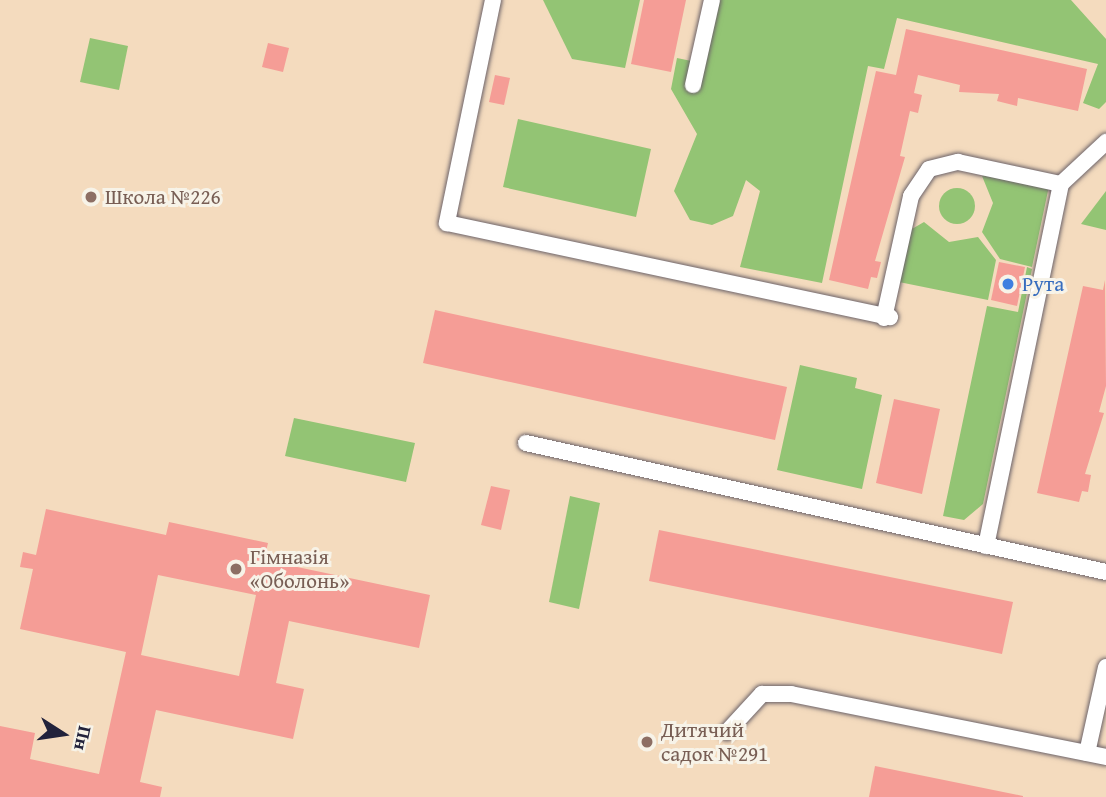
<!DOCTYPE html>
<meta charset="utf-8">
<style>
body{margin:0}
#map{position:relative;width:1106px;height:797px;overflow:hidden;background:#f4dbbe;font-family:"Gentium Book Plus",serif}
div>[style]{position:absolute}
.green>*{inset:0;background:#93c474}
.round{border-radius:50%}
.building>*{inset:0;background:#f59d96}
.roads{filter:drop-shadow(0 0 2px #6c6369) drop-shadow(0 0 2px #6c6369)}
.service>*{height:16px;margin:-8px;padding:0 8px;transform-origin:8px;border-radius:8px;background:#fff}
.dots>*{width:19px;height:19px;translate:-50% -50%;box-sizing:border-box;border:4px solid #f7f3e8;border-radius:50%}
span{translate:-50% -50%;white-space:nowrap;text-align:center;line-height:1.15;-webkit-text-stroke:6px #f7f3e8;paint-order:stroke}
.education-label{font-size:21px;color:#785e54}
.left{translate:0 -50%;text-align:left}
.shop-label{font-size:21px;color:#366cbe}
.north{position:absolute;left:28px;top:699px;width:70px;height:70px;-webkit-text-stroke:5px #f7f3e8;paint-order:stroke;rotate:102deg;font-size:19px;font-weight:700;line-height:28px;text-align:center;color:#22223b}
.north::after{content:'';display:block;margin:auto;width:24px;height:32px;background:#22223b;clip-path:polygon(50% 0,100% 100%,50% 72%,0 100%)}
</style>
<div id="map">
<div class="green">
<i style="clip-path:polygon(543px 0,640px 0,625px 68px,572px 59px)"></i>
<i style="clip-path:polygon(716px 0,1071px 0,1106px 39px,1106px 102px,1099px 109px,1083px 103px,1098px 64px,897px 18px,884px 69px,868px 66px,822px 283px,740px 267px,760px 191px,746px 180px,733px 216px,712px 225px,690px 220px,674px 191px,697px 134px,671px 89px,677px 58px,701px 63px)"></i>
<i style="clip-path:polygon(90px 38px,128px 46px,119px 90px,80px 82px)"></i>
<i style="clip-path:polygon(518px 119px,651px 149px,636px 217px,503px 187px)"></i>
<i style="clip-path:polygon(1011px 174px,1049px 186px,1032px 267px,1000px 259px,982px 232px,993px 203px,982px 176px)"></i>
<i class="round" style="left:939px;top:188px;width:36px;height:36px"></i>
<i style="clip-path:polygon(1106px 191px,1106px 230px,1081px 224px)"></i>
<i style="clip-path:polygon(924px 222px,949px 242px,978px 237px,996px 260px,988px 300px,894px 281px,905px 233px)"></i>
<i style="clip-path:polygon(1027px 267px,1032px 269px,983px 504px,964px 520px,943px 516px,987px 306px,1018px 312px)"></i>
<i style="clip-path:polygon(800px 365px,857px 378px,855px 388px,882px 395px,862px 489px,777px 470px)"></i>
<i style="clip-path:polygon(294px 418px,415px 443px,406px 482px,285px 456px)"></i>
<i style="clip-path:polygon(570px 496px,600px 503px,579px 609px,549px 602px)"></i>
</div>
<div class="building">
<i style="clip-path:polygon(644px 0,686px 0,671px 72px,631px 64px)"></i>
<i style="clip-path:polygon(906px 29px,1087px 69px,1078px 111px,1018px 98px,1017px 106px,997px 101px,999px 94px,959px 92px,960px 85px,918px 75px,914px 93px,922px 95px,918px 113px,910px 111px,900px 156px,905px 157px,875px 261px,881px 262px,877px 278px,871px 277px,868px 289px,829px 280px,876px 71px,896px 75px)"></i>
<i style="clip-path:polygon(268px 43px,289px 48px,283px 72px,262px 67px)"></i>
<i style="clip-path:polygon(495px 75px,510px 78px,504px 105px,489px 102px)"></i>
<i style="clip-path:polygon(999px 262px,1025px 267px,1017px 306px,991px 300px)"></i>
<i style="clip-path:polygon(1105px 280px,1106px 386px,1099px 412px,1104px 413px,1085px 474px,1091px 475px,1088px 492px,1082px 491px,1079px 502px,1037px 493px,1083px 286px,1103px 290px)"></i>
<i style="clip-path:polygon(435px 310px,787px 387px,775px 440px,423px 363px)"></i>
<i style="clip-path:polygon(894px 399px,940px 409px,922px 494px,876px 483px)"></i>
<i style="clip-path:polygon(491px 486px,510px 490px,501px 530px,481px 525px)"></i>
<i style="clip-path:polygon(evenodd,46px 509px,166px 535px,169px 522px,268px 543px,264px 560px,430px 595px,419px 648px,289px 621px,276px 683px,304px 689px,293px 739px,156px 710px,140px 782px,162px 787px,160px 797px,0 797px,0 726px,35px 733px,30px 759px,99px 774px,126px 652px,20px 629px,33px 569px,20px 567px,23px 552px,36px 555px,46px 509px,158px 575px,256px 595px,239px 676px,141px 655px,158px 575px)"></i>
<i style="clip-path:polygon(659px 530px,1013px 602px,1002px 654px,649px 581px)"></i>
<i style="clip-path:polygon(875px 766px,1023px 796px,1023px 797px,869px 797px)"></i>
</div>
<div class="roads">
<div class="service">
<i style="left:493px;top:0;width:228px;rotate:101.7deg"></i>
<i style="left:447px;top:223px;width:453px;rotate:12deg"></i>
<i style="left:693px;top:85px;width:87px;rotate:-77.4deg"></i>
<i style="left:884px;top:318px;width:125px;rotate:-77.5deg"></i>
<i style="left:911px;top:196px;width:32px;rotate:-56deg"></i>
<i style="left:929px;top:169px;width:30px;rotate:-14deg"></i>
<i style="left:958px;top:162px;width:105px;rotate:12.1deg"></i>
<i style="left:526px;top:443px;width:594px;rotate:12.54deg"></i>
<i style="left:986px;top:546px;width:370px;rotate:-78.3deg"></i>
<i style="left:1061px;top:184px;width:62px;rotate:-43deg"></i>
<i style="left:727px;top:732px;width:52px;rotate:-47.4deg"></i>
<i style="left:762px;top:694px;width:29px"></i>
<i style="left:791px;top:694px;width:321px;rotate:11.3deg"></i>
<i style="left:1087px;top:753px;width:88px;rotate:-77.5deg"></i>
</div>
</div>
<div class="dots">
<i style="left:91px;top:197px;background:#8d6e63"></i>
<i style="left:1008px;top:284px;background:#3f7fe0"></i>
<i style="left:236px;top:569px;background:#8d6e63"></i>
<i style="left:647px;top:742px;background:#8d6e63"></i>
</div>
<div class="education-label">
<span class="left" style="left:105px;top:197px">Школа №226</span>
<span class="left" style="left:250px;top:569px">Гімназія<br>«Оболонь»</span>
<span class="left" style="left:661px;top:742px">Дитячий<br>садок №291</span>
</div>
<div class="shop-label">
<span class="left" style="left:1022px;top:284px">Рута</span>
</div>
<div class="north">Пн</div>
</div>
